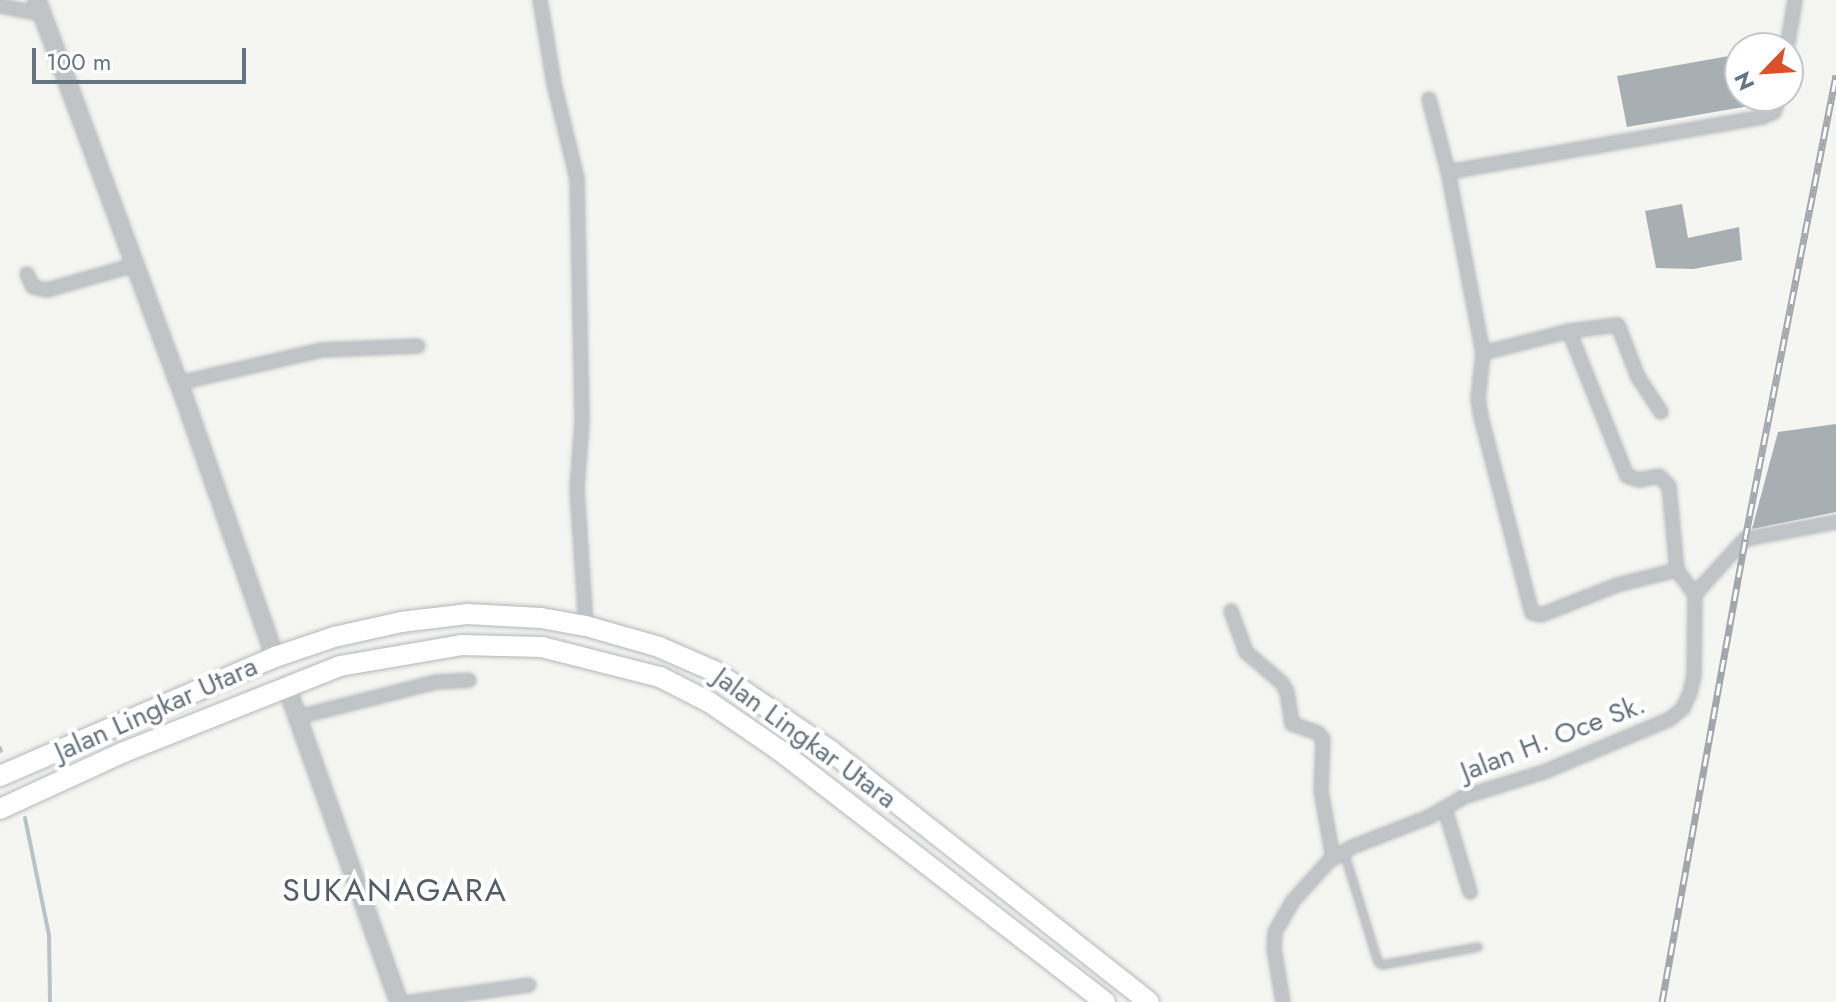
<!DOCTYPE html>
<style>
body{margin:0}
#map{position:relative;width:1836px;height:1002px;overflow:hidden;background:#f5f5f1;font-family:Jost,sans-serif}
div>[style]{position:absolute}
.stream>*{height:4px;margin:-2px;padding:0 2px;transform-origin:2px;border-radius:2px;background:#b7c3c7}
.building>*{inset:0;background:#a7afb3}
.roads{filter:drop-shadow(0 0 2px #b3b7bb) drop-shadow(0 0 2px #b3b7bb)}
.service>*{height:6px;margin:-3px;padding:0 3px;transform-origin:3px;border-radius:3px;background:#c0c4c7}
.minor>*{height:12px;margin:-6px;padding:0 6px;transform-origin:6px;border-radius:6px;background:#c0c4c7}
.tertiary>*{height:16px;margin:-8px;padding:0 8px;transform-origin:8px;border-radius:8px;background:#c0c4c7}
.primary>*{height:20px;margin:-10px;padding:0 10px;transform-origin:10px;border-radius:10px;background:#fff}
.rail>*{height:7px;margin-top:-3.5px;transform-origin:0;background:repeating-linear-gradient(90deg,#fff 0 12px,#a1a7ac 0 24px);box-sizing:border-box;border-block:2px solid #a1a7ac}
span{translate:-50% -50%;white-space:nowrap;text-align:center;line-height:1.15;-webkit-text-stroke:8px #fff;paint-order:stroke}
.street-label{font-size:28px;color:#647481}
.quarter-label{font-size:32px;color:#525d66;letter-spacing:2px}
.north{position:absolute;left:1724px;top:32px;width:80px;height:80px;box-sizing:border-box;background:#fff;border:2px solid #c1c7cd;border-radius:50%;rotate:245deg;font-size:22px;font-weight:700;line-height:32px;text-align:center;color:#647481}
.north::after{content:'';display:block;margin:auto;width:28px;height:36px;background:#dd5129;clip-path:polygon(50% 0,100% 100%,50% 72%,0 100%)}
.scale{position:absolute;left:32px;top:48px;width:214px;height:36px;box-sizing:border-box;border:4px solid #647481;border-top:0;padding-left:10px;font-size:24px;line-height:28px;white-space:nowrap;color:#647481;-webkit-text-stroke:6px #fff;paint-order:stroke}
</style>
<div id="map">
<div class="stream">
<i style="left:0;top:748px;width:3px;rotate:72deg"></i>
<i style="left:25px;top:818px;width:119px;rotate:78.4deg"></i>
<i style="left:49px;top:935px;width:67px;rotate:89.1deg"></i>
</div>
<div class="building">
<i style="clip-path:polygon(1740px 54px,1740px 96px,1770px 96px,1767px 103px,1627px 127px,1617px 76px)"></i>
<i style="clip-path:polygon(1682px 204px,1688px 238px,1739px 227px,1742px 260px,1693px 269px,1656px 268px,1645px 211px)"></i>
<i style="clip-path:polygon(1836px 424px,1836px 512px,1752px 529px,1778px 432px)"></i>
</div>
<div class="roads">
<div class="service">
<i style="left:1344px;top:852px;width:115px;rotate:72.8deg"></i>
<i style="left:1378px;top:962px;width:5px;rotate:37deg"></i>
<i style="left:1382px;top:965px;width:98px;rotate:-10.6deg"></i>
</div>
<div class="minor">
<i style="left:540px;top:0;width:85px;rotate:80.5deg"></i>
<i style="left:554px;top:84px;width:97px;rotate:76.3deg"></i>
<i style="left:577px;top:178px;width:243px;rotate:88.8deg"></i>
<i style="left:582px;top:421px;width:68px;rotate:94.2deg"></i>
<i style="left:577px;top:489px;width:137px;rotate:86.2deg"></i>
<i style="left:0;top:6px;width:43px;rotate:10.8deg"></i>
<i style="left:1787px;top:48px;width:49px;rotate:-80.5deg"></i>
<i style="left:1429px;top:99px;width:75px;rotate:75.4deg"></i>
<i style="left:27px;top:274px;width:14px;rotate:65deg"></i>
<i style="left:33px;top:287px;width:14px;rotate:12deg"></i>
<i style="left:47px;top:290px;width:91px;rotate:-16deg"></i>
<i style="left:1569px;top:331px;width:49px;rotate:-7deg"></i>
<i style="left:1618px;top:325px;width:56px;rotate:69deg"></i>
<i style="left:1638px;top:377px;width:42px;rotate:56.7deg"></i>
<i style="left:1483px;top:353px;width:89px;rotate:-14.3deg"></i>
<i style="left:1569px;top:331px;width:156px;rotate:68.2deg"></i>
<i style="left:1627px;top:476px;width:13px;rotate:18deg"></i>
<i style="left:1639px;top:480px;width:20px;rotate:-11deg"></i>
<i style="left:1659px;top:476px;width:14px;rotate:45deg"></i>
<i style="left:1669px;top:486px;width:84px;rotate:84.6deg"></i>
<i style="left:1677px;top:570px;width:31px;rotate:54deg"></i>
<i style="left:179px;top:383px;width:147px;rotate:-13deg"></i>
<i style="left:322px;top:350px;width:96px;rotate:-2.4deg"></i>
<i style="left:1677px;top:570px;width:62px;rotate:166deg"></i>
<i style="left:1617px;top:585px;width:82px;rotate:158.5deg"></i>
<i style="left:1541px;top:615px;width:9px;rotate:-167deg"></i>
<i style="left:1532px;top:613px;width:203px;rotate:-104.6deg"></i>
<i style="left:1481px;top:417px;width:18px;rotate:-99deg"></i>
<i style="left:1478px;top:399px;width:46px;rotate:-83.8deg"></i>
<i style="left:1483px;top:353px;width:184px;rotate:-100.9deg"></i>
<i style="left:1448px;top:172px;width:319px;rotate:-9.9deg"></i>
<i style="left:1762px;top:117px;width:13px;rotate:-23deg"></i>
<i style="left:1774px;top:112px;width:17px;rotate:-73deg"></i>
<i style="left:1231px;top:611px;width:44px;rotate:69.9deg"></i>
<i style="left:1246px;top:652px;width:48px;rotate:40.7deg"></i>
<i style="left:1282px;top:683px;width:10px;rotate:61deg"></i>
<i style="left:1287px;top:692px;width:32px;rotate:81deg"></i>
<i style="left:1292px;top:724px;width:28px;rotate:19deg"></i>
<i style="left:1318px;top:733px;width:8px;rotate:50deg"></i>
<i style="left:1323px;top:739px;width:52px;rotate:92.2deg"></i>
<i style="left:1321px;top:791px;width:68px;rotate:79.8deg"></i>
<i style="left:298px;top:717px;width:142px;rotate:-14.2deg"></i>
<i style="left:436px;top:682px;width:33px;rotate:-3deg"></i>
<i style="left:1445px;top:809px;width:87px;rotate:73.2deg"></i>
<i style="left:411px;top:1002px;width:119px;rotate:-8.2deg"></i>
<i style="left:1283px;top:1002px;width:54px;rotate:-99.6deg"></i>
<i style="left:1274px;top:949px;width:17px;rotate:-87deg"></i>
<i style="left:1275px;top:932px;width:34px;rotate:-60deg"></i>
<i style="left:1292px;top:902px;width:54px;rotate:-48deg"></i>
<i style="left:1328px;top:862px;width:28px;rotate:-32deg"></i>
<i style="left:1352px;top:847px;width:83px;rotate:-21.3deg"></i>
<i style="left:1429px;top:817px;width:39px;rotate:-30deg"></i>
<i style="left:1463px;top:797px;width:85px;rotate:-17.2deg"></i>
<i style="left:1544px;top:772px;width:137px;rotate:-22.8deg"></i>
<i style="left:1670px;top:719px;width:17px;rotate:-40deg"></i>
<i style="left:1683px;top:708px;width:17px;rotate:-65deg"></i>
<i style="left:1690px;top:693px;width:18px;rotate:-77deg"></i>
<i style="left:1694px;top:675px;width:80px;rotate:-89.3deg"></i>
<i style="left:1695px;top:595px;width:13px;rotate:-51deg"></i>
<i style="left:1703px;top:585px;width:62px;rotate:-47.6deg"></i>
<i style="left:1745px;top:539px;width:93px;rotate:-10.6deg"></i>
</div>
<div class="tertiary">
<i style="left:37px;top:0;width:408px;rotate:69.7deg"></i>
<i style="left:179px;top:383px;width:290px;rotate:70.7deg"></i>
<i style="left:286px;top:685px;width:337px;rotate:70.4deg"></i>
</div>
<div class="primary">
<i style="left:0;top:776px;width:300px;rotate:-23.4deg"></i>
<i style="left:275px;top:657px;width:62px;rotate:-18.7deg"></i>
<i style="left:334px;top:637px;width:69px;rotate:-12.6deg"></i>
<i style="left:401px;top:622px;width:66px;rotate:-6.9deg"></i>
<i style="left:467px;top:614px;width:74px;rotate:3.1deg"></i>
<i style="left:541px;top:618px;width:46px;rotate:10.1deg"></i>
<i style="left:586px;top:626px;width:76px;rotate:16deg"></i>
<i style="left:659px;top:647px;width:60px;rotate:23.6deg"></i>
<i style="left:714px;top:671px;width:142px;rotate:34.4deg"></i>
<i style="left:831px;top:751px;width:405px;rotate:38.3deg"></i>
<i style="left:0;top:809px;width:136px;rotate:-24.7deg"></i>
<i style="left:124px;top:752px;width:232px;rotate:-21.7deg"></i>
<i style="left:340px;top:666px;width:123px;rotate:-9.8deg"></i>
<i style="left:461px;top:645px;width:81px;rotate:1.4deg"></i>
<i style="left:542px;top:647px;width:122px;rotate:14.3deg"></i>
<i style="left:660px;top:677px;width:55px;rotate:27deg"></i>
<i style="left:709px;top:702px;width:85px;rotate:34.4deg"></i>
<i style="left:779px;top:750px;width:412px;rotate:37.7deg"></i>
</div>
</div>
<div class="rail">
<i style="left:1662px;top:1002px;width:470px;rotate:-79.8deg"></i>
<i style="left:1745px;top:539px;width:473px;rotate:-78.9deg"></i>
</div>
<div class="street-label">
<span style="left:156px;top:709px;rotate:-24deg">Jalan Lingkar Utara</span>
<span style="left:805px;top:738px;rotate:36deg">Jalan Lingkar Utara</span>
<span style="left:1553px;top:738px;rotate:-21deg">Jalan H. Oce Sk.</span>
</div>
<div class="quarter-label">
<span style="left:395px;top:890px">SUKANAGARA</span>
</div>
<div class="north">N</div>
<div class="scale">100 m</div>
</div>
